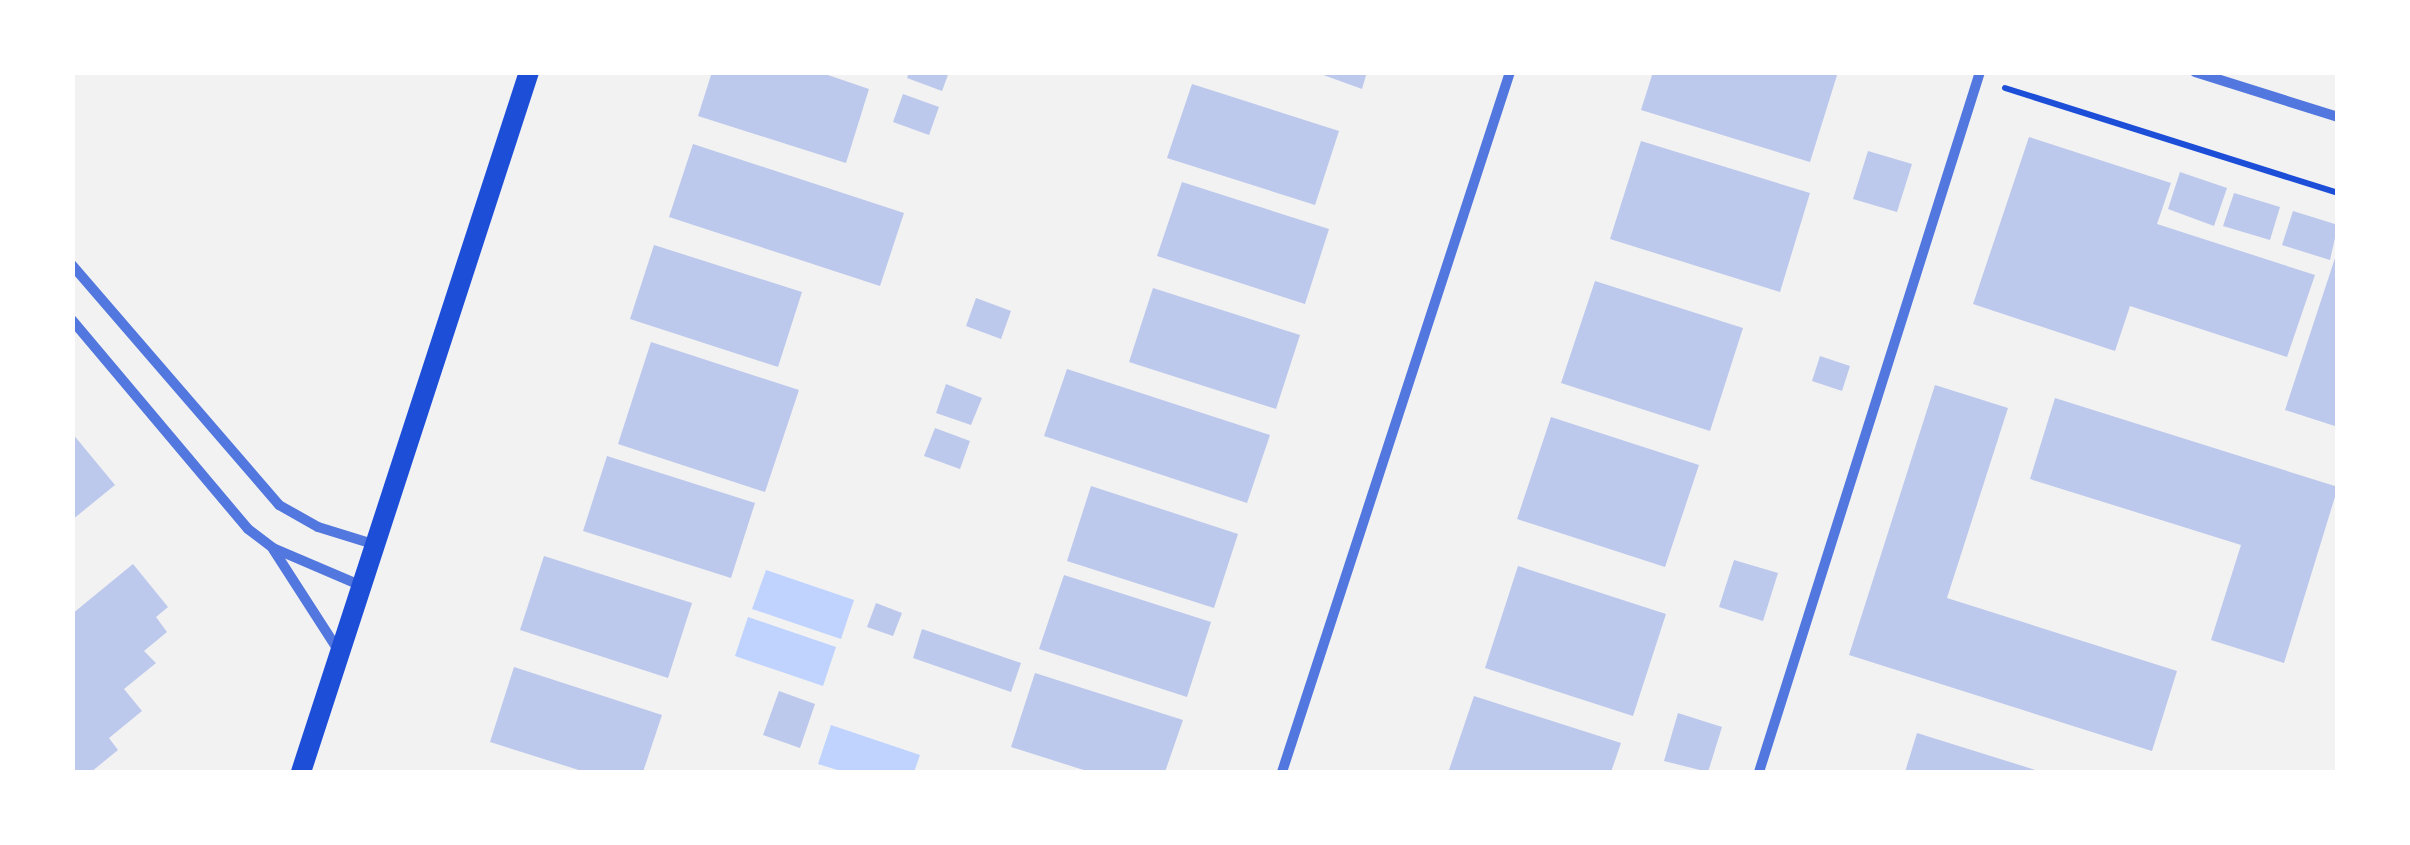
<!DOCTYPE html>
<style>
body{margin:0}
#map{position:relative;width:2410px;height:845px;overflow:hidden;background:#f2f2f2;font-family:"IBM Plex Sans",sans-serif}
div>[style]{position:absolute}
.water>*{inset:0;background:#bfd3fe}
.building>*{inset:0;background:#bdc9ec}
.path>*{height:6px;margin:-3px;padding:0 3px;transform-origin:3px;border-radius:3px;background:#1d4ed8}
.minor>*{height:10px;margin:-5px;padding:0 5px;transform-origin:5px;border-radius:5px;background:#5277de}
.secondary>*{height:20px;margin:-10px;padding:0 10px;transform-origin:10px;border-radius:10px;background:#1d4ed8}
span{translate:-50% -50%;white-space:nowrap;text-align:center;line-height:1.15;-webkit-text-stroke:8px #fff;paint-order:stroke}
.frame{position:absolute;inset:0;border:75px solid #fff;pointer-events:none}
</style>
<div id="map">
<div class="water">
<i style="clip-path:polygon(766px 570px,854px 600px,841px 639px,752px 609px)"></i>
<i style="clip-path:polygon(748px 617px,836px 647px,823px 686px,735px 656px)"></i>
<i style="clip-path:polygon(831px 725px,920px 755px,914px 772px,844px 772px,818px 764px)"></i>
</div>
<div class="building">
<i style="clip-path:polygon(712px 72px,819px 72px,869px 89px,846px 163px,698px 116px)"></i>
<i style="clip-path:polygon(909px 72px,949px 72px,942px 91px,907px 78px)"></i>
<i style="clip-path:polygon(1315px 72px,1367px 72px,1362px 89px)"></i>
<i style="clip-path:polygon(1653px 72px,1838px 72px,1810px 162px,1641px 110px)"></i>
<i style="clip-path:polygon(1192px 84px,1339px 131px,1315px 205px,1167px 158px)"></i>
<i style="clip-path:polygon(903px 94px,939px 107px,929px 135px,893px 122px)"></i>
<i style="clip-path:polygon(2029px 137px,2171px 183px,2157px 224px,2315px 275px,2287px 357px,2130px 306px,2115px 351px,1973px 304px)"></i>
<i style="clip-path:polygon(1641px 141px,1810px 193px,1780px 292px,1610px 239px)"></i>
<i style="clip-path:polygon(693px 144px,904px 213px,880px 286px,669px 217px)"></i>
<i style="clip-path:polygon(1868px 151px,1912px 164px,1897px 212px,1853px 199px)"></i>
<i style="clip-path:polygon(2180px 172px,2227px 188px,2214px 226px,2168px 209px)"></i>
<i style="clip-path:polygon(1182px 182px,1329px 229px,1305px 304px,1157px 256px)"></i>
<i style="clip-path:polygon(2234px 193px,2280px 207px,2270px 240px,2223px 226px)"></i>
<i style="clip-path:polygon(2293px 211px,2338px 225px,2330px 260px,2282px 245px)"></i>
<i style="clip-path:polygon(654px 245px,802px 292px,778px 367px,630px 319px)"></i>
<i style="clip-path:polygon(2337px 252px,2338px 252px,2338px 427px,2285px 410px)"></i>
<i style="clip-path:polygon(1595px 281px,1743px 328px,1710px 431px,1561px 383px)"></i>
<i style="clip-path:polygon(1153px 288px,1300px 335px,1276px 409px,1129px 362px)"></i>
<i style="clip-path:polygon(976px 298px,1011px 311px,1001px 339px,966px 326px)"></i>
<i style="clip-path:polygon(651px 342px,799px 390px,765px 492px,618px 444px)"></i>
<i style="clip-path:polygon(1820px 356px,1850px 366px,1842px 391px,1812px 381px)"></i>
<i style="clip-path:polygon(1067px 369px,1270px 435px,1247px 503px,1044px 436px)"></i>
<i style="clip-path:polygon(946px 384px,982px 398px,971px 425px,936px 413px)"></i>
<i style="clip-path:polygon(1935px 385px,2008px 408px,1947px 598px,2177px 671px,2152px 751px,1849px 655px)"></i>
<i style="clip-path:polygon(2055px 398px,2338px 487px,2284px 663px,2211px 640px,2241px 545px,2030px 479px)"></i>
<i style="clip-path:polygon(1551px 417px,1699px 465px,1665px 567px,1517px 519px)"></i>
<i style="clip-path:polygon(935px 428px,970px 441px,960px 469px,924px 456px)"></i>
<i style="clip-path:polygon(72px 433px,115px 485px,72px 520px)"></i>
<i style="clip-path:polygon(607px 456px,755px 503px,731px 578px,583px 531px)"></i>
<i style="clip-path:polygon(1091px 486px,1238px 534px,1214px 608px,1067px 561px)"></i>
<i style="clip-path:polygon(544px 556px,692px 603px,668px 678px,520px 630px)"></i>
<i style="clip-path:polygon(1734px 560px,1778px 573px,1763px 621px,1719px 607px)"></i>
<i style="clip-path:polygon(133px 564px,168px 607px,156px 617px,167px 632px,144px 651px,156px 663px,124px 689px,142px 711px,109px 738px,118px 750px,91px 772px,72px 772px,72px 614px)"></i>
<i style="clip-path:polygon(1518px 566px,1666px 614px,1633px 716px,1485px 668px)"></i>
<i style="clip-path:polygon(1064px 575px,1211px 622px,1187px 697px,1039px 649px)"></i>
<i style="clip-path:polygon(876px 603px,902px 613px,893px 636px,867px 627px)"></i>
<i style="clip-path:polygon(922px 629px,1021px 663px,1011px 692px,913px 658px)"></i>
<i style="clip-path:polygon(514px 667px,662px 715px,643px 772px,585px 772px,490px 742px)"></i>
<i style="clip-path:polygon(1035px 673px,1183px 720px,1165px 772px,1090px 772px,1011px 747px)"></i>
<i style="clip-path:polygon(779px 691px,815px 704px,800px 748px,763px 735px)"></i>
<i style="clip-path:polygon(1474px 696px,1621px 743px,1611px 772px,1449px 770px)"></i>
<i style="clip-path:polygon(1678px 713px,1722px 727px,1708px 772px,1664px 761px)"></i>
<i style="clip-path:polygon(1917px 733px,2042px 772px,1905px 772px)"></i>
</div>
<div class="path">
<i style="left:2005px;top:88px;width:349px;rotate:17.5deg"></i>
</div>
<div class="minor">
<i style="left:2195px;top:72px;width:150px;rotate:17.5deg"></i>
<i style="left:72px;top:265px;width:317px;rotate:49.2deg"></i>
<i style="left:279px;top:505px;width:45px;rotate:29.4deg"></i>
<i style="left:318px;top:527px;width:61px;rotate:17.2deg"></i>
<i style="left:72px;top:320px;width:273px;rotate:49.9deg"></i>
<i style="left:248px;top:529px;width:31px;rotate:37deg"></i>
<i style="left:273px;top:548px;width:97px;rotate:23.1deg"></i>
<i style="left:273px;top:549px;width:124px;rotate:57.2deg"></i>
<i style="left:1282px;top:772px;width:736px;rotate:-71.96deg"></i>
<i style="left:1759px;top:772px;width:734px;rotate:-72.48deg"></i>
</div>
<div class="secondary">
<i style="left:301px;top:772px;width:736px;rotate:-71.96deg"></i>
</div>
<div class="frame"></div>
</div>
